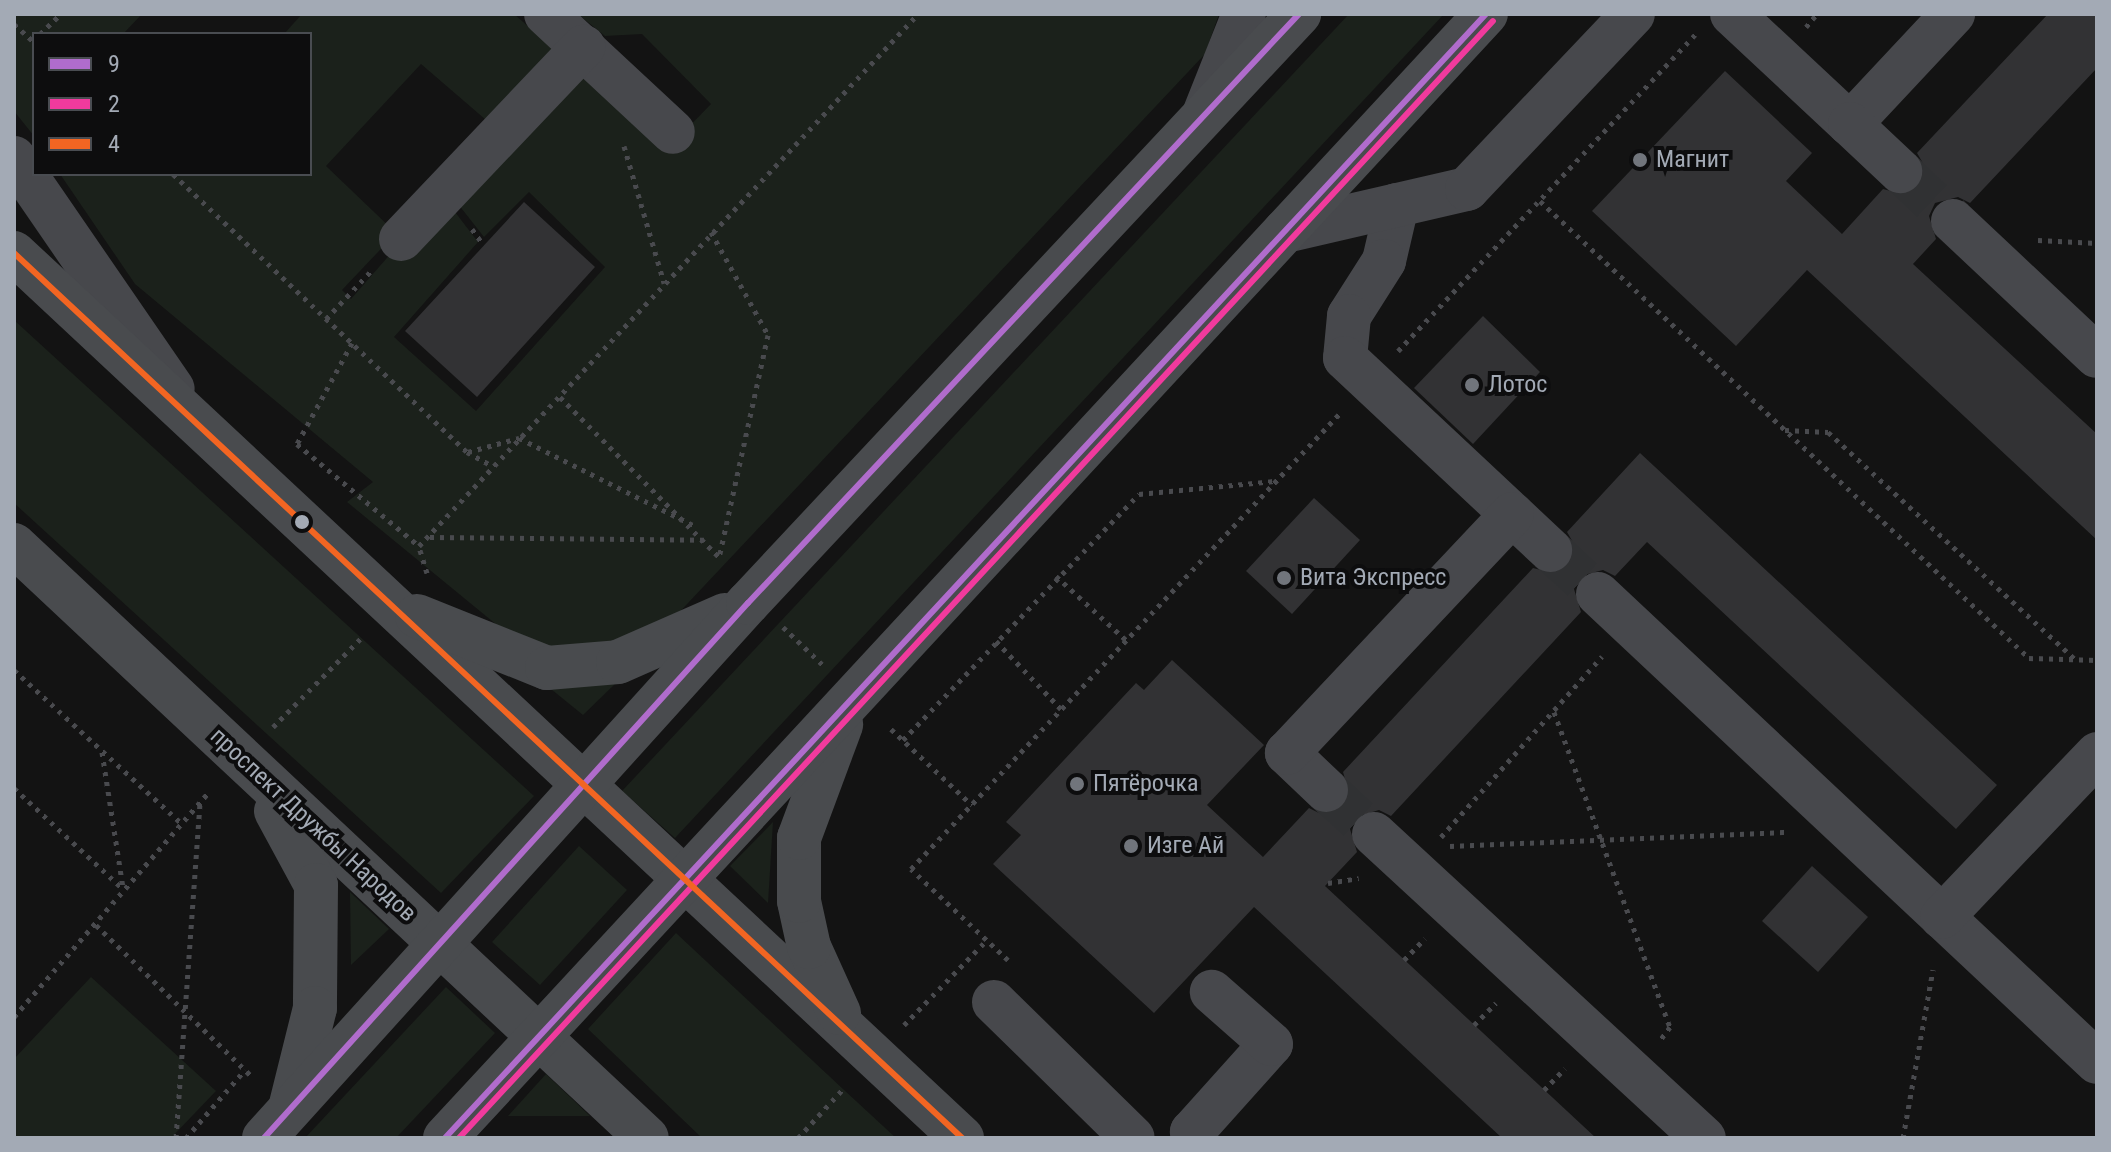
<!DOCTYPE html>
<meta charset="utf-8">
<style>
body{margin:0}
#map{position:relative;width:2111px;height:1152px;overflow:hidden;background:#131313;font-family:"Roboto Condensed",sans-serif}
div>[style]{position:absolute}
.green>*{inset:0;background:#1b211b}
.building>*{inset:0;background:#323234}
.minor-tunnel>*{height:44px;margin-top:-22px;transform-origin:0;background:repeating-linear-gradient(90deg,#303133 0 44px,transparent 0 66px)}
.path>*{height:5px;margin-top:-2.5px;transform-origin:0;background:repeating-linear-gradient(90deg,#494a4e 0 4px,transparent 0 10px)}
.minor>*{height:44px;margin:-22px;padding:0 22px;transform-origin:22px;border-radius:22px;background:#47484c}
.major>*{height:44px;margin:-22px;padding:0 22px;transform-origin:22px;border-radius:22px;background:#494b4e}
.bus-1>*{height:6px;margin:-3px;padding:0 3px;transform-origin:3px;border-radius:3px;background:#b06ccc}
.bus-2>*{height:6px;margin:-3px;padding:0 3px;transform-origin:3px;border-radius:3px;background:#f13a9d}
.bus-3>*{height:6px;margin:-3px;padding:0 3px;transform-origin:3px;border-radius:3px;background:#f26522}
.dots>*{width:22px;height:22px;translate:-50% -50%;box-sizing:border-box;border:4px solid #0d0d0e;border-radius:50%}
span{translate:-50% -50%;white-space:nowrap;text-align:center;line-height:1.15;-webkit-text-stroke:8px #0d0d0e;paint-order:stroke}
.poi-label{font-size:24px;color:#a3aab5}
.left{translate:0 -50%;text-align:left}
.street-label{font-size:24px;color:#a3aab5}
.frame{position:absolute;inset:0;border:16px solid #a3aab5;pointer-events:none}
.legend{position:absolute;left:32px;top:32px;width:280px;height:144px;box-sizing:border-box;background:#0d0d0e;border:2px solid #494c51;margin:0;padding:10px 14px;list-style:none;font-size:24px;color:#a3aab5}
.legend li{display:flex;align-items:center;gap:16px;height:40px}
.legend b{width:40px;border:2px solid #494c51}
</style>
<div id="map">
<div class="green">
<i style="clip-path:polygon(14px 14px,142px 14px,123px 34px,34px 34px,34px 136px,14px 111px)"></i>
<i style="clip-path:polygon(302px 14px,514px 14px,563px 57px,493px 126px,421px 64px,326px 166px,396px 233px,342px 290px,351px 299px,442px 195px,478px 242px,394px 337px,476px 411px,605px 267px,529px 192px,484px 237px,447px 190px,582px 58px,673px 143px,711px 104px,642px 34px,605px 36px,578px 14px,1219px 14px,1205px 54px,673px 619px,625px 647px,568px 650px,514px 639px,347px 502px,373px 482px,135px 284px,60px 174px,310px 174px,310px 34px,284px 34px)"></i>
<i style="clip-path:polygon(1349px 14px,1444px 14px,675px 838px,622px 791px)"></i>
<i style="clip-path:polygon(14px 320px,534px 796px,441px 893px,14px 503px)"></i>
<i style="clip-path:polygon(617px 682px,583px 715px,546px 685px)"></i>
<i style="clip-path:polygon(773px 822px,768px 903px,730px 866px)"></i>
<i style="clip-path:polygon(579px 846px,627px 890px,540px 985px,492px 942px)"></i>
<i style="clip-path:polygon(350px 892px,389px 929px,351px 965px)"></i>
<i style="clip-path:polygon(676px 933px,843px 1089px,896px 1138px,702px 1138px,588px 1029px)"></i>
<i style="clip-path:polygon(91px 977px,216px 1091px,171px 1138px,14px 1138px,14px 1059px)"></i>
<i style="clip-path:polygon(446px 987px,495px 1033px,396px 1138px,305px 1138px)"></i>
<i style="clip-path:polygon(546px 1074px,590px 1116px,508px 1116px)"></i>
</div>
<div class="building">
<i style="clip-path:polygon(2048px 14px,2097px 14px,2097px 68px,1970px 203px,1958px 197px,1935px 203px,1929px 216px,1936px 239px,1913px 264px,2097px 434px,2097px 540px,1807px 270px,1736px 346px,1592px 211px,1725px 71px,1812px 153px,1786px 181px,1842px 234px,1883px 189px,1906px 195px,1919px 187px,1924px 165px,1917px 153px)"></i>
<i style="clip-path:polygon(524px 202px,595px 267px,477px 397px,405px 331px)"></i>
<i style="clip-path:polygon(1483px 316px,1540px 372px,1473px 444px,1414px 388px)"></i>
<i style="clip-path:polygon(1640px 453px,1997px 785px,1956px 829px,1647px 542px,1615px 576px,1603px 570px,1580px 576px,1574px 589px,1581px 612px,1391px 816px,1379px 810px,1356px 817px,1350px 829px,1357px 852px,1325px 886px,1596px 1138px,1502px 1138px,1254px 907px,1154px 1013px,993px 864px,1021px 835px,1006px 822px,1136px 683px,1144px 690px,1172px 660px,1264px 745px,1207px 805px,1263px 857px,1309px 808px,1321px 814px,1344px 808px,1350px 795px,1343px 772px,1533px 568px,1556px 574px,1569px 566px,1574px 544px,1567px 532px)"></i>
<i style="clip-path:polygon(1314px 498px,1360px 540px,1292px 614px,1246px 571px)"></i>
<i style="clip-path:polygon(1812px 866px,1868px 917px,1818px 972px,1762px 921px)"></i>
</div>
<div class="minor-tunnel">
<i style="left:1900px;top:171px;width:73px;rotate:43.3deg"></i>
<i style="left:1550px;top:550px;width:65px;rotate:42.5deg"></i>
<i style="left:1326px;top:790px;width:65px;rotate:42.5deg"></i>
</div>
<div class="path">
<i style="left:14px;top:24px;width:27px;rotate:42deg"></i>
<i style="left:1806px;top:27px;width:17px;rotate:-50deg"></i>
<i style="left:40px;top:34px;width:29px;rotate:-44deg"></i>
<i style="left:624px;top:146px;width:143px;rotate:73.7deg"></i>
<i style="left:173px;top:174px;width:405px;rotate:43.4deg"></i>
<i style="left:467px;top:452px;width:29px;rotate:29deg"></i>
<i style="left:1540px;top:201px;width:669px;rotate:43.06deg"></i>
<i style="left:2029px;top:658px;width:68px;rotate:1.7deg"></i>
<i style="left:472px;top:229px;width:19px;rotate:54deg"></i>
<i style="left:711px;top:232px;width:118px;rotate:61deg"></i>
<i style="left:768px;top:335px;width:227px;rotate:102.4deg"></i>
<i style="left:2038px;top:240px;width:59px;rotate:2.9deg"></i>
<i style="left:326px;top:319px;width:67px;rotate:-46.8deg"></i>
<i style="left:352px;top:343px;width:115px;rotate:118.6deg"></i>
<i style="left:297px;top:444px;width:159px;rotate:39.9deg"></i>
<i style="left:1398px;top:351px;width:434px;rotate:-46.8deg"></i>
<i style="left:560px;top:397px;width:226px;rotate:45.2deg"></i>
<i style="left:1785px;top:430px;width:43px;rotate:2.7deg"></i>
<i style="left:1828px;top:432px;width:335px;rotate:42.6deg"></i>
<i style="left:468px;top:452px;width:53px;rotate:-15.4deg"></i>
<i style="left:519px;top:438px;width:199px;rotate:26.6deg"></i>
<i style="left:430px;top:537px;width:274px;rotate:0.6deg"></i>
<i style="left:427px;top:573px;width:28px;rotate:-107deg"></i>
<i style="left:419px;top:546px;width:729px;rotate:-46.83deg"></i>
<i style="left:1056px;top:576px;width:95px;rotate:42.4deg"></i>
<i style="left:783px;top:627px;width:58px;rotate:43.6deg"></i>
<i style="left:996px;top:641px;width:94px;rotate:46.3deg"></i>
<i style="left:14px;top:670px;width:226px;rotate:42.5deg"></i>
<i style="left:1554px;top:712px;width:336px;rotate:69.8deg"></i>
<i style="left:1670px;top:1027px;width:15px;rotate:127deg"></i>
<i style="left:273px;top:727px;width:125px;rotate:-45.3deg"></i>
<i style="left:891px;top:729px;width:111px;rotate:43.2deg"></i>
<i style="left:903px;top:740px;width:341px;rotate:-46.2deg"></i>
<i style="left:1139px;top:494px;width:137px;rotate:-5.5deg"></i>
<i style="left:102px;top:752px;width:138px;rotate:81.2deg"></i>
<i style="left:14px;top:788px;width:149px;rotate:42.8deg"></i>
<i style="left:1441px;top:837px;width:242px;rotate:-48.3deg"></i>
<i style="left:1450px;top:846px;width:338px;rotate:-2.4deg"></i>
<i style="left:1328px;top:883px;width:31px;rotate:-9deg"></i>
<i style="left:96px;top:925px;width:215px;rotate:44.2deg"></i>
<i style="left:1008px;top:960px;width:133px;rotate:-136.8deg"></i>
<i style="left:911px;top:869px;width:629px;rotate:-46.74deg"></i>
<i style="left:1404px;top:960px;width:30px;rotate:-46deg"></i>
<i style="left:14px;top:1017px;width:299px;rotate:-49.1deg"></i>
<i style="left:904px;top:1025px;width:119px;rotate:-45.7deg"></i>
<i style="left:1474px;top:1025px;width:31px;rotate:-45deg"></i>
<i style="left:1544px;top:1090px;width:30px;rotate:-46deg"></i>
<i style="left:176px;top:1138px;width:337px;rotate:-85.9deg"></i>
<i style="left:186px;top:1138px;width:90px;rotate:-49.1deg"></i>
<i style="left:798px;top:1138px;width:67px;rotate:-47.4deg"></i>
<i style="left:1903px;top:1138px;width:171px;rotate:-79.9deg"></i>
</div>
<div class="minor">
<i style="left:546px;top:14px;width:173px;rotate:42.9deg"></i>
<i style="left:1732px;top:14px;width:161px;rotate:43deg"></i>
<i style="left:1850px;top:124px;width:151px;rotate:-46.9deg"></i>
<i style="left:1205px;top:112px;width:105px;rotate:-68.3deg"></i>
<i style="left:1850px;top:124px;width:69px;rotate:43.2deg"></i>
<i style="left:14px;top:158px;width:280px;rotate:55.5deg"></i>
<i style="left:1397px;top:205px;width:57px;rotate:103.1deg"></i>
<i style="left:1384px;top:261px;width:65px;rotate:122.5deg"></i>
<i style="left:1349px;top:316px;width:42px;rotate:95.4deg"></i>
<i style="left:1345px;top:358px;width:281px;rotate:43.1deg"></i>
<i style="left:1953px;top:221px;width:197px;rotate:43.2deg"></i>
<i style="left:1285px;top:231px;width:187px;rotate:-13deg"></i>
<i style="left:1467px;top:189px;width:241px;rotate:-46.5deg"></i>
<i style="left:401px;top:239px;width:265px;rotate:-46.5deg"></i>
<i style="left:1598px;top:594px;width:684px;rotate:43.16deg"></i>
<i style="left:1326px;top:790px;width:54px;rotate:-136.5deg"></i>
<i style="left:1287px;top:753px;width:328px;rotate:-46.7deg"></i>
<i style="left:1374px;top:834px;width:449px;rotate:42.7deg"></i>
<i style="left:1942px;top:917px;width:225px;rotate:-46.4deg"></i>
<i style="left:994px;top:1002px;width:194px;rotate:44.4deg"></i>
<i style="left:1195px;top:1138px;width:7px;rotate:-117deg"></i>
<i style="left:1192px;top:1132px;width:118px;rotate:-48.1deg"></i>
<i style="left:1271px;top:1044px;width:79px;rotate:-138.6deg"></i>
</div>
<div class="major">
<i style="left:14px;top:253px;width:1297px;rotate:43.03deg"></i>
<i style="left:14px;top:545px;width:867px;rotate:43.13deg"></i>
<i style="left:417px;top:616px;width:140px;rotate:21.8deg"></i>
<i style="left:547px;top:668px;width:71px;rotate:-4.8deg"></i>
<i style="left:618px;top:662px;width:117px;rotate:-23.7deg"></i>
<i style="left:276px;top:811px;width:84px;rotate:61.6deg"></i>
<i style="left:316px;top:885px;width:123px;rotate:90.5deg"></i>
<i style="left:315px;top:1008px;width:99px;rotate:104deg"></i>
<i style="left:839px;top:1013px;width:72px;rotate:-114.4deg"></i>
<i style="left:809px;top:947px;width:47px;rotate:-102.3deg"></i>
<i style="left:799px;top:901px;width:63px;rotate:-90deg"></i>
<i style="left:799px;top:838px;width:121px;rotate:-69.6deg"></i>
<i style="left:264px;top:1138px;width:721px;rotate:-47.87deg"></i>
<i style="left:748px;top:603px;width:807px;rotate:-46.91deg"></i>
<i style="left:445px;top:1138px;width:1532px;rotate:-47.2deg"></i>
</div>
<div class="bus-1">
<i style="left:264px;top:1138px;width:721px;rotate:-47.87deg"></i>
<i style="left:748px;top:603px;width:807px;rotate:-46.91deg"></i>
<i style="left:445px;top:1138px;width:1532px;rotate:-47.2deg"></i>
</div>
<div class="bus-2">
<i style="left:459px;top:1138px;width:1522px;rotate:-47.21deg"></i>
</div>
<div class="bus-3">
<i style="left:14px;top:253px;width:1297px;rotate:43.03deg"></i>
</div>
<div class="dots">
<i style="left:1640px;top:160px;background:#71757c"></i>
<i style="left:1472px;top:385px;background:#71757c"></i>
<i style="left:302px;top:522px;background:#a3aab5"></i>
<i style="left:1284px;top:578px;background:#71757c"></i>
<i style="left:1077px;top:784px;background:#71757c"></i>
<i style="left:1131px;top:846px;background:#71757c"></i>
</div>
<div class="poi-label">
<span class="left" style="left:1656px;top:160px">Магнит</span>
<span class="left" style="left:1488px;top:385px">Лотос</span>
<span class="left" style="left:1300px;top:578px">Вита Экспресс</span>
<span class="left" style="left:1093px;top:784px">Пятёрочка</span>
<span class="left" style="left:1147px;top:846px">Изге Ай</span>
</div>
<div class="street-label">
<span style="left:313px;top:825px;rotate:43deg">проспект Дружбы Народов</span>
</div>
<div class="frame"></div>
<ul class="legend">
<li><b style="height:10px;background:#b06ccc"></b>9</li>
<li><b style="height:10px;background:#f13a9d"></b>2</li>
<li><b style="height:10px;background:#f26522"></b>4</li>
</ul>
</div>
